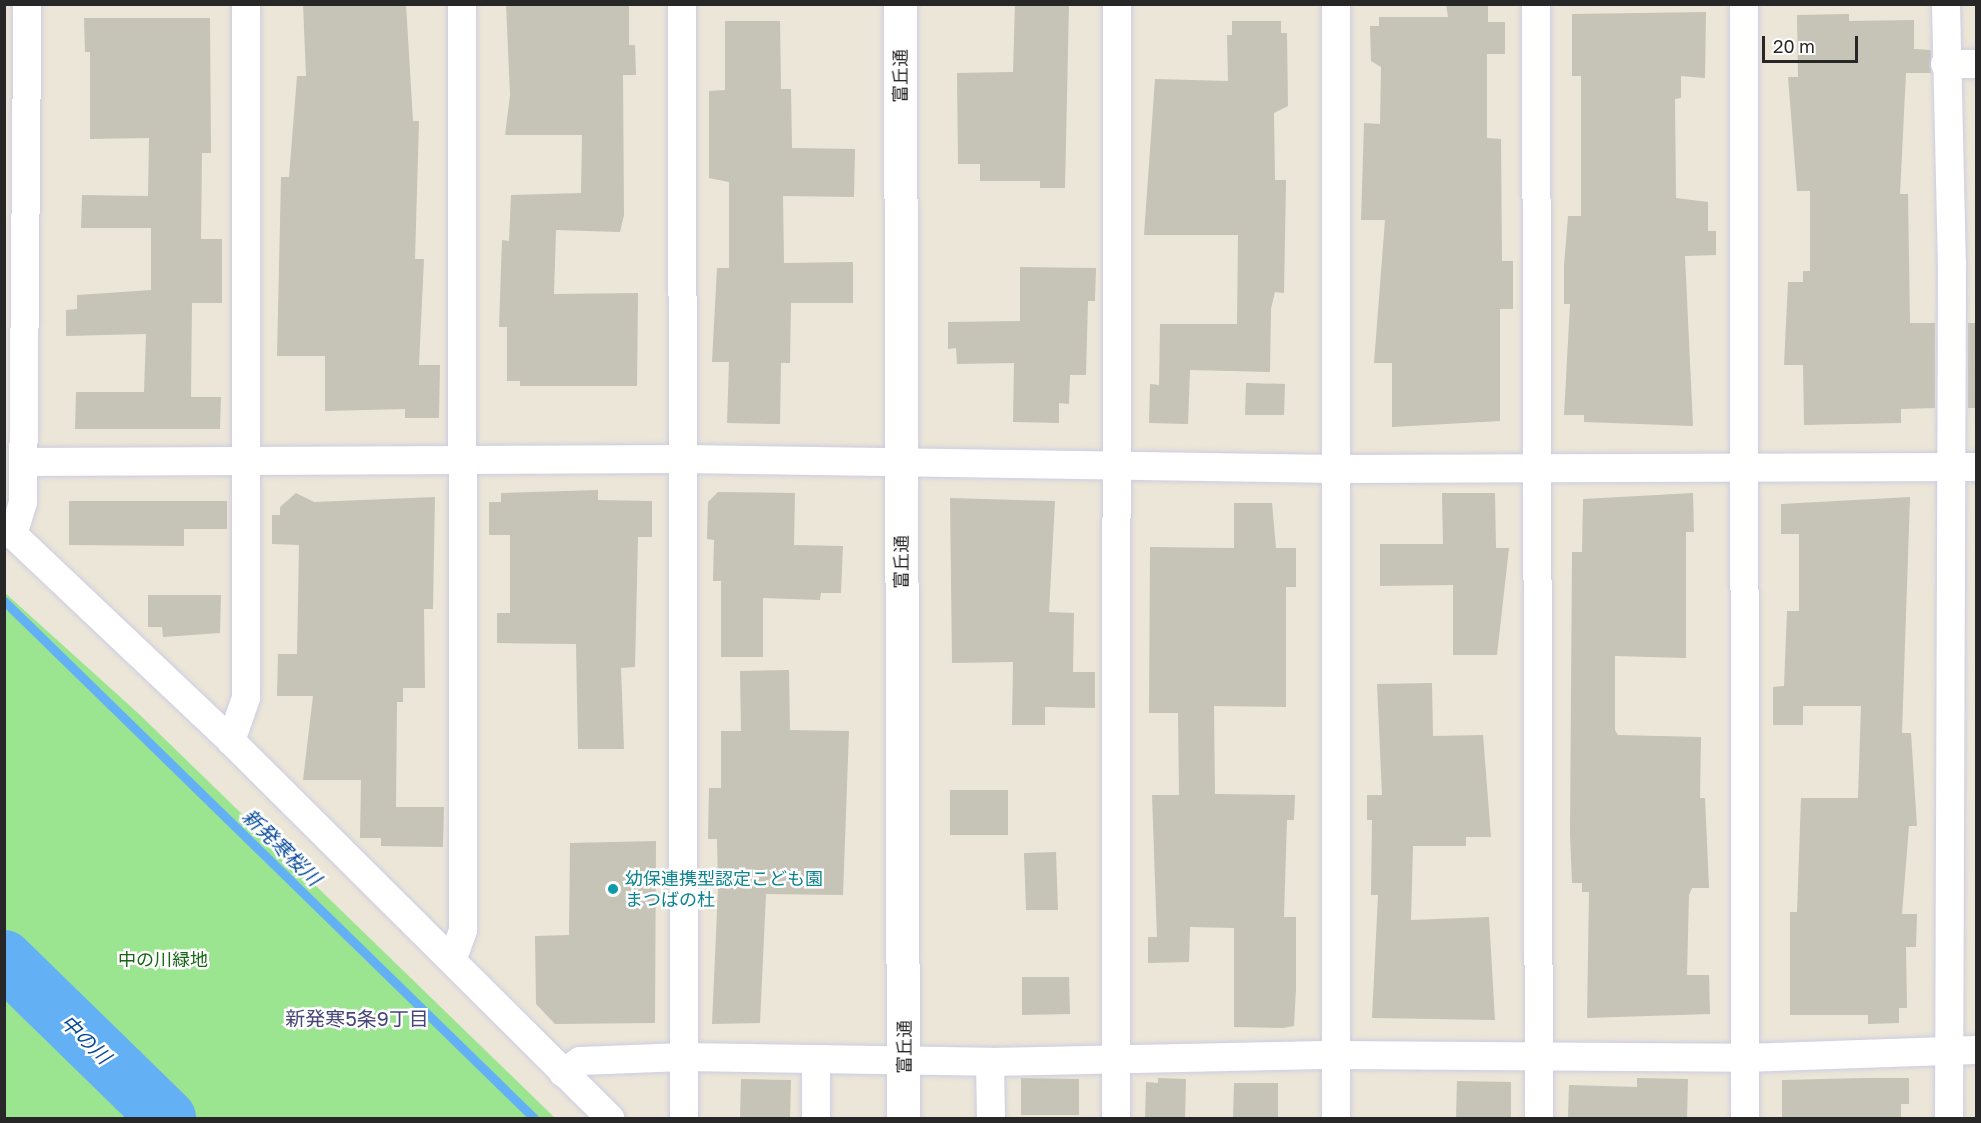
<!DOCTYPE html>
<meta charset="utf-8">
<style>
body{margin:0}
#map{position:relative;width:1981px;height:1123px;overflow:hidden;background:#ebe6d7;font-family:"Golos Text","Noto Sans JP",sans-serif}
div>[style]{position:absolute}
.green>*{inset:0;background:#9ce590}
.stream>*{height:9px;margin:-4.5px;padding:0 4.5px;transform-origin:4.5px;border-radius:4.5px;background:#63b1f4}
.river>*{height:58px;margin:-29px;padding:0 29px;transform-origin:29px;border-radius:29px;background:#63b1f4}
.building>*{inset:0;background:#c6c3b7}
.roads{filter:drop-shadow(0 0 2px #cdcce2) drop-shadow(0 0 2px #cdcce2)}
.minor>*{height:28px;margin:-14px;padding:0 14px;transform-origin:14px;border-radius:14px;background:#fff}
.tertiary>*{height:33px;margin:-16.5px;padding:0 16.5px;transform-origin:16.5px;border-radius:16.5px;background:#fff}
.dots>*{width:16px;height:16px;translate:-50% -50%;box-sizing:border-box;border:3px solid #fff;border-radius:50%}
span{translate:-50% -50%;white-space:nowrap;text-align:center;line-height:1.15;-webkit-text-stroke:5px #fff;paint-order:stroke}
.street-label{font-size:18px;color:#272727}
.culture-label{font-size:18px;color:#0d838f}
.left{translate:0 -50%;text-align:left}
.park-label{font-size:18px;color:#166615}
.water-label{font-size:20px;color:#064a9c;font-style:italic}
.neighbourhood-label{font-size:20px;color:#474679}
.frame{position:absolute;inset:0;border:6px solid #272727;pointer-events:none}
.scale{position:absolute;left:1762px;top:36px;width:96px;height:27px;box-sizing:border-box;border:3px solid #272727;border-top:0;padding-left:8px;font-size:18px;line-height:21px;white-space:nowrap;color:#272727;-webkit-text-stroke:4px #fff;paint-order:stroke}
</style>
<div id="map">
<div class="green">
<i style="clip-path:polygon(4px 592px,139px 714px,555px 1118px,5px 1118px)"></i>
</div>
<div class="stream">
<i style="left:4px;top:601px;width:740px;rotate:44.29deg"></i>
</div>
<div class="river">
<i style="left:4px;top:959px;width:228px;rotate:44.3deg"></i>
</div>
<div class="building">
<i style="clip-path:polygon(303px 4px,406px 4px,413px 121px,419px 121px,415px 259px,424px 259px,419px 365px,440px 365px,439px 418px,405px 418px,405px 409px,325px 411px,325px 356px,277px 356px,281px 177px,289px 177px,297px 76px,306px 76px)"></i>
<i style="clip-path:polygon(506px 4px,629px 4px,629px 45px,635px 45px,636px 75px,623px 75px,624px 215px,620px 232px,556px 230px,554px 294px,638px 293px,637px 386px,520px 386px,520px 381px,507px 381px,507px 327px,499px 327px,502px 240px,509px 241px,511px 195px,581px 193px,582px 135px,505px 135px,510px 95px)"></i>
<i style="clip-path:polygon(1015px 4px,1069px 4px,1065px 188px,1040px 188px,1040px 181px,980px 181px,980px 164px,958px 164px,957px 73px,1013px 72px)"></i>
<i style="clip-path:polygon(1446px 4px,1488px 4px,1488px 22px,1505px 22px,1505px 54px,1487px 54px,1487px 138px,1501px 139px,1502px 261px,1513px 261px,1513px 309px,1500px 309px,1500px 421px,1392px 427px,1392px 363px,1374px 363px,1385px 220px,1361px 220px,1364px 123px,1380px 124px,1381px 67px,1371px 61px,1370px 26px,1379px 26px,1379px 17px,1448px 17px)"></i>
<i style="clip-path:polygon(1706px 12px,1705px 78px,1681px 76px,1681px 98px,1675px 99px,1676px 198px,1708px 202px,1708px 231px,1716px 231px,1716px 255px,1685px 256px,1693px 426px,1584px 422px,1584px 415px,1564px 415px,1570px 304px,1564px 304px,1564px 265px,1568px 216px,1581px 216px,1581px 76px,1572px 76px,1572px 14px)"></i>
<i style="clip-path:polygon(1849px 14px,1849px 21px,1914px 20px,1914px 49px,1931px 50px,1931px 73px,1906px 73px,1900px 194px,1908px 194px,1910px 323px,1935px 323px,1935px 408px,1901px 409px,1901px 423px,1804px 425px,1803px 365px,1784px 365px,1788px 282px,1803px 282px,1803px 271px,1810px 271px,1810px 191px,1797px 191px,1788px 77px,1798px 77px,1797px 15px)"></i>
<i style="clip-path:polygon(84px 18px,210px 18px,211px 153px,202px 153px,201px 239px,222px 239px,222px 303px,192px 303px,191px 397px,221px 397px,220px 429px,75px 429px,76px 392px,144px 392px,146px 334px,66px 336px,66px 310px,77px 309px,77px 295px,151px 290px,151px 228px,81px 228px,82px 195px,148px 196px,149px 138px,90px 139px,90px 52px,85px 52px)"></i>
<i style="clip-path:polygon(725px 21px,780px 21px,781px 89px,791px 89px,792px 148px,855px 149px,854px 197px,783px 196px,784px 263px,853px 262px,853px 303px,791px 303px,790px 363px,781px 363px,780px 424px,727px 423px,729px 362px,712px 362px,717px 268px,729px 268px,729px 182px,709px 178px,709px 91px,725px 90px)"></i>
<i style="clip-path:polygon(1232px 21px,1281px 21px,1281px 33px,1287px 33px,1288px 106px,1274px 113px,1275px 180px,1286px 180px,1284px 293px,1275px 292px,1271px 309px,1270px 372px,1190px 370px,1188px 424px,1149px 423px,1150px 384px,1159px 385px,1160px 324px,1237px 324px,1238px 235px,1144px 235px,1155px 79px,1228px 81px,1227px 35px,1232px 35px)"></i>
<i style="clip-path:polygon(1020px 267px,1096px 268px,1095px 301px,1088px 301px,1086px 375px,1070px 375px,1069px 404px,1059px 403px,1059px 423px,1013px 422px,1014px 363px,957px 364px,956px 348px,948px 349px,948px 322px,1020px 321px)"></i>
<i style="clip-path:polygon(1968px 323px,1977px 323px,1977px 408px,1968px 408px)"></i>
<i style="clip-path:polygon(1246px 383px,1285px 384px,1284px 415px,1245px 415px)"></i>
<i style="clip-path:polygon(598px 490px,598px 500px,652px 501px,652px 537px,638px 537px,635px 667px,621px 668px,624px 749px,578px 749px,576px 644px,497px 643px,497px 613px,510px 613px,510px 535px,489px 535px,489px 502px,501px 502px,501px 493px)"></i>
<i style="clip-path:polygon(718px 492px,795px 493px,794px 545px,843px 546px,841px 593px,821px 593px,820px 600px,763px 598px,763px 657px,721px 657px,721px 581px,713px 581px,714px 540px,707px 539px,708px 502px)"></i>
<i style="clip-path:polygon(296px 493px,314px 502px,435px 497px,433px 609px,424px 609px,425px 688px,403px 688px,403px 702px,397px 702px,396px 807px,444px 807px,443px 847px,381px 846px,381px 838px,360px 838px,361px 780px,303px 780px,313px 696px,277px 696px,278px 654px,297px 654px,299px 545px,272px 544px,272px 515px,280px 515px,280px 507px)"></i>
<i style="clip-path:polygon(1442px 493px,1495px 493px,1496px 548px,1509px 548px,1497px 655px,1453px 655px,1453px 585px,1380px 586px,1380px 544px,1443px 544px)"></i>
<i style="clip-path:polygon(1693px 493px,1694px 532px,1686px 532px,1686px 658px,1615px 656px,1615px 730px,1618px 735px,1701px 737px,1700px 798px,1705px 798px,1709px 888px,1692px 888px,1689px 895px,1687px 975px,1709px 975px,1710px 1014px,1587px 1018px,1589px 892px,1582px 892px,1582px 883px,1572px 883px,1570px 835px,1572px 552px,1582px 552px,1583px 499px)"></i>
<i style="clip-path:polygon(1910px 497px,1902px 733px,1911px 733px,1917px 826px,1909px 826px,1902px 914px,1917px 914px,1916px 947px,1906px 947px,1907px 1008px,1899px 1008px,1899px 1023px,1868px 1024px,1868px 1015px,1790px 1015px,1790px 912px,1797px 912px,1801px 798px,1858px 798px,1861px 706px,1803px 706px,1803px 725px,1773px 725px,1773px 687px,1784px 686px,1787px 611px,1799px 611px,1799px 534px,1781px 534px,1781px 504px)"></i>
<i style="clip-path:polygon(950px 498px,1055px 501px,1049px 612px,1074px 613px,1073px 672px,1095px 672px,1095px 708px,1045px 707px,1045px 725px,1012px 725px,1013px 662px,952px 663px)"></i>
<i style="clip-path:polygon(69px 501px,227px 501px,227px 529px,184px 529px,184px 546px,69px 545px)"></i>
<i style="clip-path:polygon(1234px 503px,1272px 503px,1276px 548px,1296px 548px,1296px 587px,1286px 587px,1286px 707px,1214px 706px,1215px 794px,1295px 795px,1294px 820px,1287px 820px,1284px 917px,1296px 917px,1296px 989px,1294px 1026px,1283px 1028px,1234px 1027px,1234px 928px,1190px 927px,1189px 962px,1148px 963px,1148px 937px,1157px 937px,1152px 795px,1179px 795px,1178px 713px,1149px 713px,1150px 547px,1234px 548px)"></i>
<i style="clip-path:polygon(148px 595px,221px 595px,220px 633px,163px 637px,162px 627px,148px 627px)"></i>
<i style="clip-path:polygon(789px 670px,790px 730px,849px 731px,843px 895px,766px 894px,760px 1023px,712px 1024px,718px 889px,717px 839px,708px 839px,709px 788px,721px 788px,721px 731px,741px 731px,740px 671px)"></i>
<i style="clip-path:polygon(1432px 683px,1433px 736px,1483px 735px,1491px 837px,1466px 837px,1466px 846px,1413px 846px,1411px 920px,1489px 917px,1495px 1020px,1372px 1018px,1378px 895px,1371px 895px,1372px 820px,1367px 820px,1367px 795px,1382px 795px,1377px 684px)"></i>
<i style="clip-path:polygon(950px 790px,1008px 790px,1008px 835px,950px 835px)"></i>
<i style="clip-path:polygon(656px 841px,655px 1023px,555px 1024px,536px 1004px,535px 936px,569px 935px,570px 843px)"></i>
<i style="clip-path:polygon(1056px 852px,1058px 910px,1026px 910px,1024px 853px)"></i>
<i style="clip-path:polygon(1022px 977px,1069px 977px,1070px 1014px,1022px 1015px)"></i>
<i style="clip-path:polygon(1021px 1078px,1079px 1079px,1079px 1115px,1021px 1115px)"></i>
<i style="clip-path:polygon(1158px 1078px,1186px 1079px,1185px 1119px,1145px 1119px,1146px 1082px,1158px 1083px)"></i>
<i style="clip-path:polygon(1637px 1078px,1688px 1079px,1687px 1119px,1568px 1117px,1569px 1085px,1637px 1087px)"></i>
<i style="clip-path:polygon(1864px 1078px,1909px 1078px,1909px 1104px,1901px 1104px,1901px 1119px,1782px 1119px,1782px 1080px)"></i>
<i style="clip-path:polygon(741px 1079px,791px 1080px,790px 1119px,740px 1119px)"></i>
<i style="clip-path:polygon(1457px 1081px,1511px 1082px,1511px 1119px,1456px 1119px)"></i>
<i style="clip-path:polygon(1234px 1083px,1278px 1083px,1278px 1119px,1233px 1119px)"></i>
</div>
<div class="roads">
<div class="minor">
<i style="left:682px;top:4px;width:1114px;rotate:89.9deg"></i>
<i style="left:1336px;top:4px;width:1114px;rotate:90deg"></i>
<i style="left:1536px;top:4px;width:1114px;rotate:89.85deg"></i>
<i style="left:1744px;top:4px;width:1114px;rotate:89.95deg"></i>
<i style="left:1946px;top:4px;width:260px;rotate:88.7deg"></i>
<i style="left:1952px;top:264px;width:854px;rotate:90.2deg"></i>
<i style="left:1945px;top:64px;width:31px"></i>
<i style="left:24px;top:462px;width:658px;rotate:-0.26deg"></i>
<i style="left:682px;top:459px;width:654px;rotate:0.88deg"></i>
<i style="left:1336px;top:469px;width:640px;rotate:-0.18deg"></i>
<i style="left:4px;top:526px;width:313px;rotate:43.4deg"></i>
<i style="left:231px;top:741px;width:535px;rotate:44.85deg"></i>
<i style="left:13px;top:535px;width:34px;rotate:-73deg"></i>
<i style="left:23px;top:502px;width:498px;rotate:-89.5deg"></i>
<i style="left:231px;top:741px;width:46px;rotate:-70.8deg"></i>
<i style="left:246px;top:698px;width:694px;rotate:-90deg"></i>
<i style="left:453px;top:958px;width:30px;rotate:-70deg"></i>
<i style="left:463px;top:930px;width:926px;rotate:-90.06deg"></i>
<i style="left:816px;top:1062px;width:56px;rotate:90deg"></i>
<i style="left:990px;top:1062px;width:56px;rotate:89deg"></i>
<i style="left:563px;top:1073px;width:21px;rotate:-35deg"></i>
<i style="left:580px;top:1061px;width:104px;rotate:-2.2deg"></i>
<i style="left:684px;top:1057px;width:306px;rotate:0.9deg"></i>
<i style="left:990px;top:1062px;width:346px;rotate:-1.2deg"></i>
<i style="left:1336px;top:1055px;width:409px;rotate:0.4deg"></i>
<i style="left:1745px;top:1058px;width:231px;rotate:-2deg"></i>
<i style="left:1116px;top:1118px;width:1114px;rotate:-89.95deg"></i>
</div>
<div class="tertiary">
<i style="left:900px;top:4px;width:1114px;rotate:89.85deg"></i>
</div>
</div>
<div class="dots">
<i style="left:613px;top:889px;background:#0f9aa8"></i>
</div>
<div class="street-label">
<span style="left:900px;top:76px;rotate:-90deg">富丘通</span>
<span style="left:901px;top:562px;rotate:-90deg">富丘通</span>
<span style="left:904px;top:1047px;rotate:-90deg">富丘通</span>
</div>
<div class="culture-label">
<span class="left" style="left:625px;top:889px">幼保連携型認定こども園<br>まつばの杜</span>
</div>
<div class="park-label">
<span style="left:163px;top:959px">中の川緑地</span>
</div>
<div class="water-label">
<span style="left:282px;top:847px;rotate:44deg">新発寒桜川</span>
<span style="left:86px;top:1039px;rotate:44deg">中の川</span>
</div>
<div class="neighbourhood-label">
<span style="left:357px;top:1018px">新発寒5条9丁目</span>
</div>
<div class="frame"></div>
<div class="scale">20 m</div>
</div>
